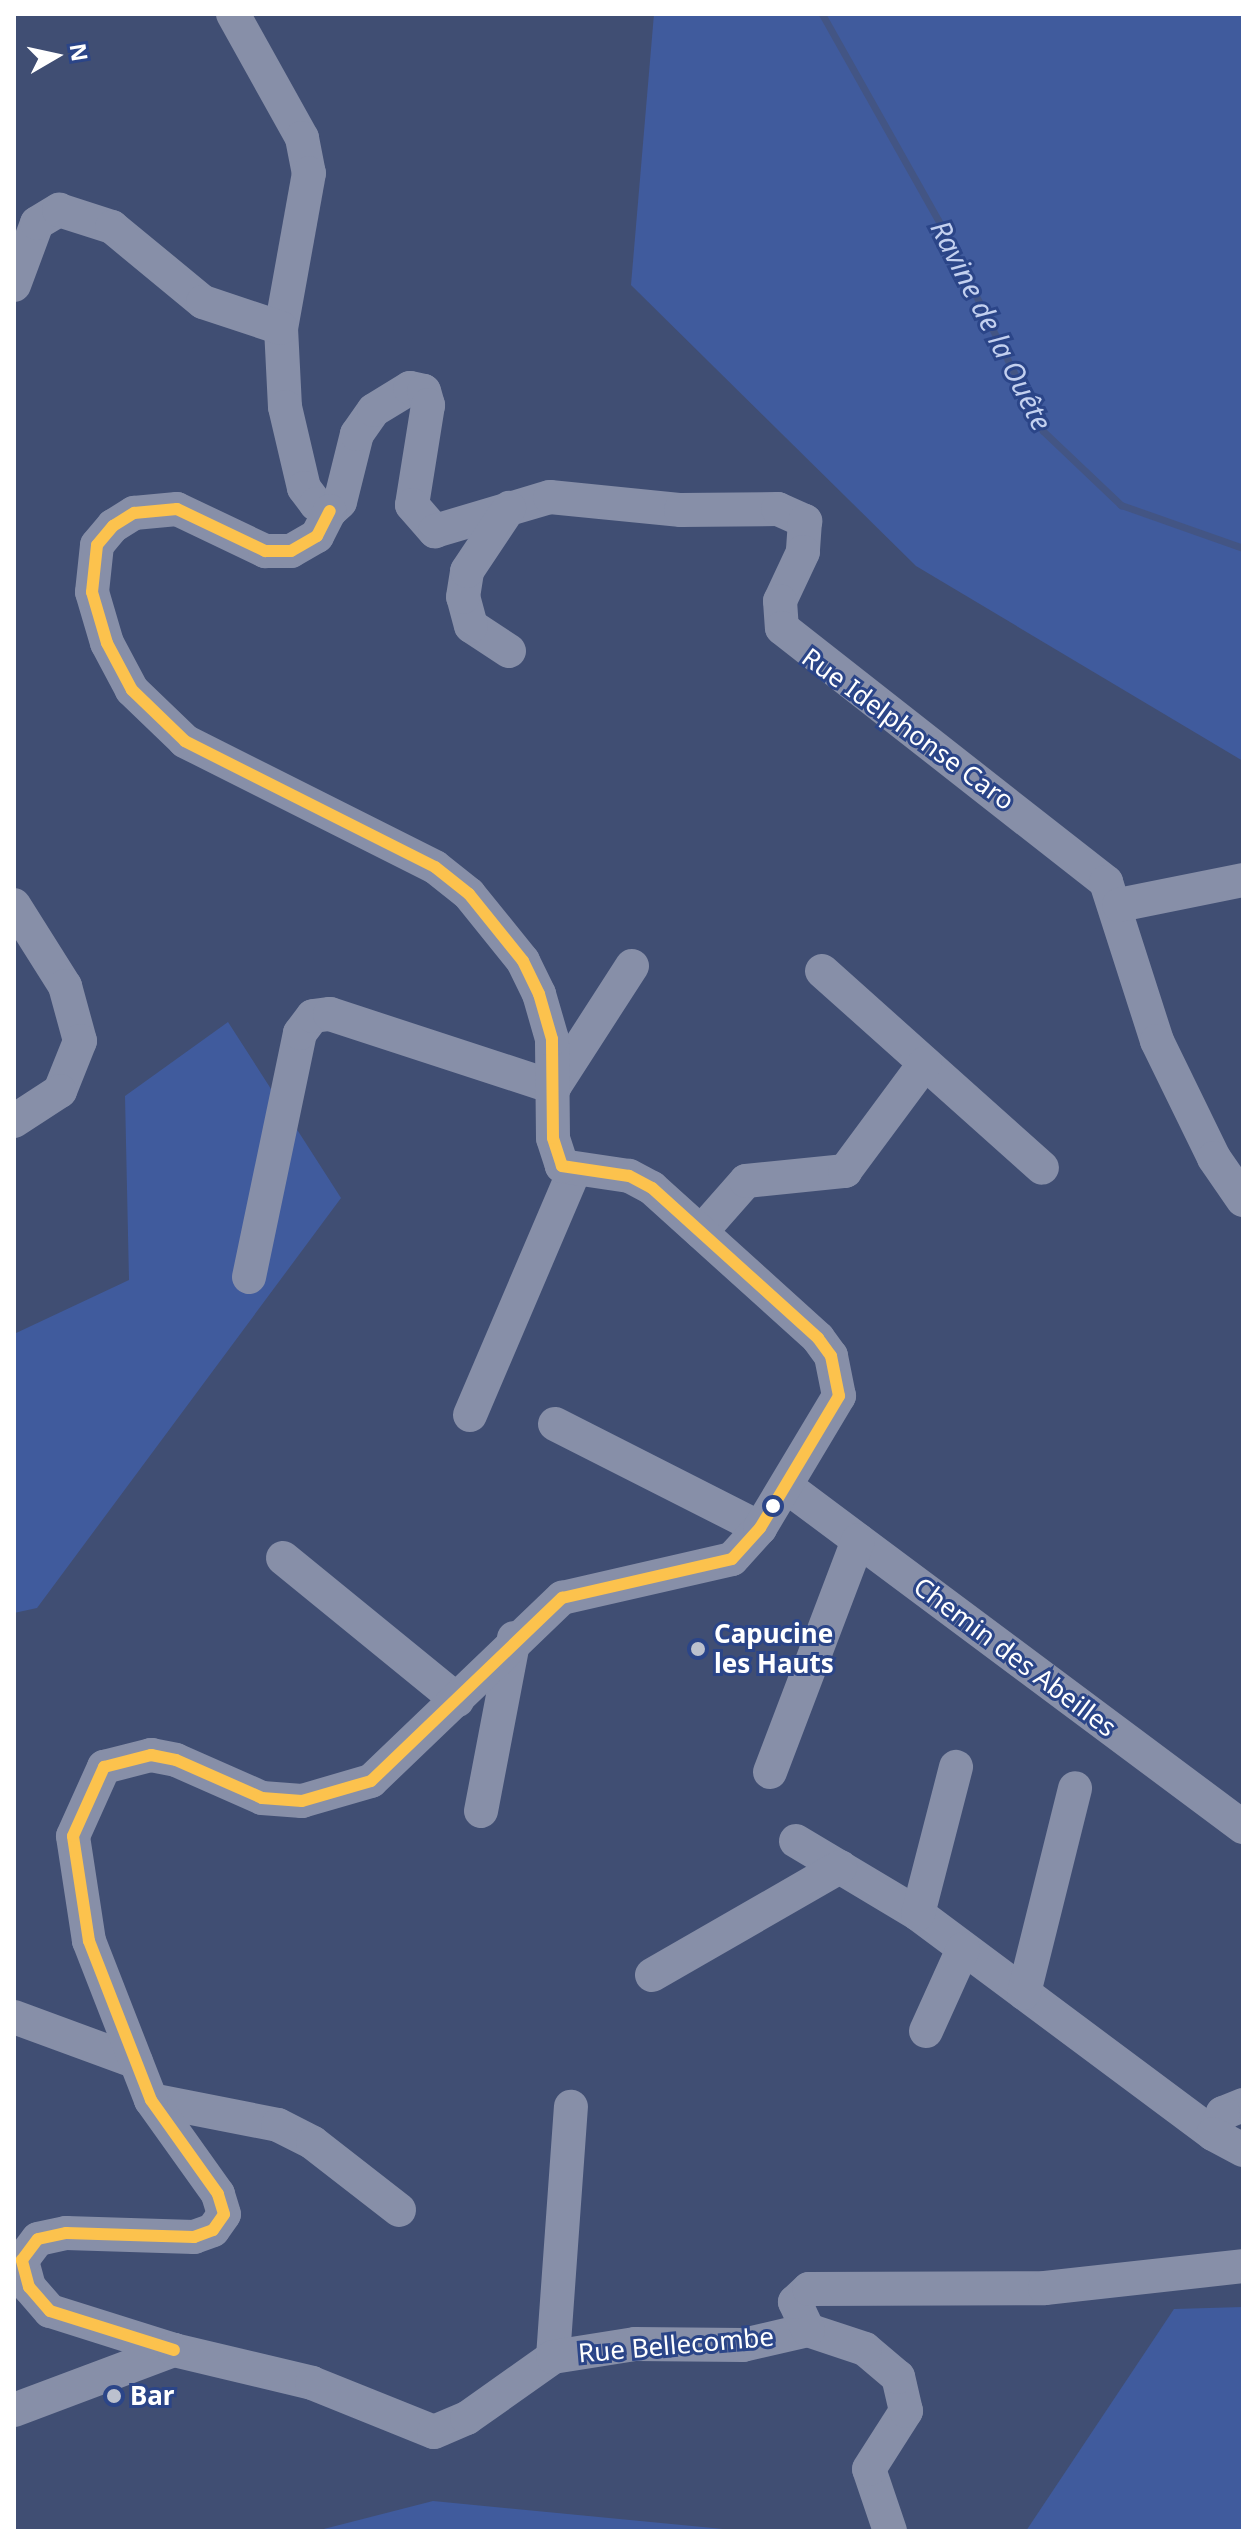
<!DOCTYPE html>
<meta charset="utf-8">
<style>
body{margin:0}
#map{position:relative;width:1257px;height:2545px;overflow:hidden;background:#404e73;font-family:"Noto Sans",sans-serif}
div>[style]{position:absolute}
.green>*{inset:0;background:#405b9d}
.stream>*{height:7px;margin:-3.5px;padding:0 3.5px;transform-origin:3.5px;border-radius:3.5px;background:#435584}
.minor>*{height:34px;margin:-17px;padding:0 17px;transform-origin:17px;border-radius:17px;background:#878fa8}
.bus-1>*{height:12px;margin:-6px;padding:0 6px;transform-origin:6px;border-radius:6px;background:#fcc24d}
.dots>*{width:22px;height:22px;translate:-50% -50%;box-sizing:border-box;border:4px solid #2b4588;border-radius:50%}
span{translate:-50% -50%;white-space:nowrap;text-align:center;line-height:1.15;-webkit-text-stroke:6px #2b4588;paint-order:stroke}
.street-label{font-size:26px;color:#fff}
.poi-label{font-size:26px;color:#fff;font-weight:700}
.left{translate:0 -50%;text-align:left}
.water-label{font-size:28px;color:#c3d0ef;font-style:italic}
.frame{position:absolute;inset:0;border:16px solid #fff;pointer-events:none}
.north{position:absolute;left:16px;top:16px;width:80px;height:80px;-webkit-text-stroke:6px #2b4588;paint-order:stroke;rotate:81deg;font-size:22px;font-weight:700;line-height:32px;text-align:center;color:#fff}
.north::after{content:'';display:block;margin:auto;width:28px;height:36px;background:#fff;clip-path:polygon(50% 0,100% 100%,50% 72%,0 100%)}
</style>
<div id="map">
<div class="green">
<i style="clip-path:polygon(654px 14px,1243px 14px,1243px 761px,916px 566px,631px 285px)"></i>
<i style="clip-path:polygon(228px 1022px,341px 1198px,37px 1608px,14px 1613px,14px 1334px,129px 1280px,125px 1096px)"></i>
<i style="clip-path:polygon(1243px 2307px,1243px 2531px,1026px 2531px,1174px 2309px)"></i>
<i style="clip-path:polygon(433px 2501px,744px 2531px,316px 2531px)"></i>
</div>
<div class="stream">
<i style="left:822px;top:14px;width:247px;rotate:60.6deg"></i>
<i style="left:943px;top:229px;width:225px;rotate:63.7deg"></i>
<i style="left:1043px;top:431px;width:108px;rotate:43.5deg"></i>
<i style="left:1121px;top:505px;width:129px;rotate:19.4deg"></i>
</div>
<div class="minor">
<i style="left:233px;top:14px;width:142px;rotate:60.9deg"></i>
<i style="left:302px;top:138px;width:36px;rotate:79deg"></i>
<i style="left:309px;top:173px;width:158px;rotate:100.2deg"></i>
<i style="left:281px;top:328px;width:79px;rotate:87.1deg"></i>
<i style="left:285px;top:407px;width:83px;rotate:76.8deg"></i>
<i style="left:304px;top:488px;width:20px;rotate:53deg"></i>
<i style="left:316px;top:504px;width:16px;rotate:27deg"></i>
<i style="left:330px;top:511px;width:13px;rotate:-42deg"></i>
<i style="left:340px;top:502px;width:70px;rotate:-76deg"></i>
<i style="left:357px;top:434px;width:29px;rotate:-55deg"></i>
<i style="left:374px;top:410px;width:42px;rotate:-31.4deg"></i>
<i style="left:410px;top:388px;width:14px;rotate:12deg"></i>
<i style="left:424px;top:391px;width:15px;rotate:74deg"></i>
<i style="left:428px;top:405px;width:101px;rotate:99.1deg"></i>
<i style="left:412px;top:505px;width:35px;rotate:49deg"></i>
<i style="left:435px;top:531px;width:120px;rotate:-16.5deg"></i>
<i style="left:550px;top:497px;width:132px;rotate:5.7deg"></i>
<i style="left:681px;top:510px;width:97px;rotate:-0.6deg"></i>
<i style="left:778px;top:509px;width:30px;rotate:24deg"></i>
<i style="left:805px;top:521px;width:31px;rotate:94deg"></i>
<i style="left:803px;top:552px;width:54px;rotate:115.1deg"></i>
<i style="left:780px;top:601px;width:27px;rotate:86deg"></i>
<i style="left:782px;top:628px;width:412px;rotate:38.1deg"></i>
<i style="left:1106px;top:882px;width:167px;rotate:72.2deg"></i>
<i style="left:1157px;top:1041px;width:130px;rotate:64deg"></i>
<i style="left:1214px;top:1158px;width:51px;rotate:55.4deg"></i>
<i style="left:14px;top:285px;width:66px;rotate:-69.6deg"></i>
<i style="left:37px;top:223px;width:26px;rotate:-31deg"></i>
<i style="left:59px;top:210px;width:56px;rotate:17.8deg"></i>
<i style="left:112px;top:227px;width:118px;rotate:39.5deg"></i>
<i style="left:203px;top:302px;width:82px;rotate:18.4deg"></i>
<i style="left:509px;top:651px;width:45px;rotate:-146.7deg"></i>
<i style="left:471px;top:626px;width:30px;rotate:-105deg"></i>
<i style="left:463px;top:597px;width:26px;rotate:-81deg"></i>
<i style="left:467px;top:571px;width:76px;rotate:-56.3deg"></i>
<i style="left:14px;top:905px;width:96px;rotate:57.8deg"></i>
<i style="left:65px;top:986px;width:57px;rotate:74.7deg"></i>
<i style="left:80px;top:1041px;width:54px;rotate:111.8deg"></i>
<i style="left:60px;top:1091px;width:55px;rotate:146.9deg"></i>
<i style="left:1119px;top:905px;width:126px;rotate:-11.4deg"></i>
<i style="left:822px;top:971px;width:295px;rotate:41.8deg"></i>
<i style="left:701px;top:1232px;width:68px;rotate:-48.6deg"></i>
<i style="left:746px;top:1181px;width:100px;rotate:-5.8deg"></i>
<i style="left:845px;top:1171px;width:134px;rotate:-53.5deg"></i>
<i style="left:249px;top:1277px;width:249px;rotate:-78.2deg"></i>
<i style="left:300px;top:1033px;width:21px;rotate:-53deg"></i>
<i style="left:313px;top:1016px;width:17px;rotate:-7deg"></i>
<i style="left:330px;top:1014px;width:236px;rotate:18.1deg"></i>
<i style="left:554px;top:1087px;width:144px;rotate:-57.2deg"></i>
<i style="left:470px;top:1415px;width:263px;rotate:-66.9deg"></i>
<i style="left:555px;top:1424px;width:230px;rotate:26.9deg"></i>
<i style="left:787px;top:1487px;width:569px;rotate:36.71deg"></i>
<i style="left:283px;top:1558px;width:225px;rotate:39.2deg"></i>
<i style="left:770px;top:1772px;width:248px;rotate:-69.2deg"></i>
<i style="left:481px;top:1811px;width:176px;rotate:-79.2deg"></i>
<i style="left:796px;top:1841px;width:142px;rotate:30.9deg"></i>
<i style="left:918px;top:1914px;width:368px;rotate:36.7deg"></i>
<i style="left:918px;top:1914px;width:152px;rotate:-75.5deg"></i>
<i style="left:652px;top:1975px;width:217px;rotate:-29.9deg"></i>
<i style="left:1024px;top:1993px;width:211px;rotate:-76deg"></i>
<i style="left:14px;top:2017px;width:130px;rotate:20.2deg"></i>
<i style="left:926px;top:2031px;width:90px;rotate:-65.7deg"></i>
<i style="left:151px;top:2100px;width:129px;rotate:11.1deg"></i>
<i style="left:278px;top:2125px;width:39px;rotate:27deg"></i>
<i style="left:313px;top:2143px;width:109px;rotate:37.9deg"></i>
<i style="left:1243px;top:2105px;width:22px;rotate:158deg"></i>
<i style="left:1223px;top:2113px;width:23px;rotate:115deg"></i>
<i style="left:1213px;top:2134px;width:34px;rotate:28deg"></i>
<i style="left:174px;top:2350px;width:130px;rotate:-162.5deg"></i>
<i style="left:50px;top:2311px;width:32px;rotate:-131deg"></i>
<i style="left:29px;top:2287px;width:28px;rotate:-105deg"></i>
<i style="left:22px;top:2260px;width:26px;rotate:-53deg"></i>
<i style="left:38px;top:2239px;width:29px;rotate:-12deg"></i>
<i style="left:66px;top:2233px;width:128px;rotate:1.8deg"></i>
<i style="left:194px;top:2237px;width:20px;rotate:-20deg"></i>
<i style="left:213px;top:2230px;width:19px;rotate:-55deg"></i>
<i style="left:224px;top:2214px;width:21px;rotate:-107deg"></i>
<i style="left:218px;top:2194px;width:115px;rotate:-125.5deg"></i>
<i style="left:151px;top:2100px;width:171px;rotate:-111.3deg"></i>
<i style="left:89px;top:1941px;width:106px;rotate:-98.7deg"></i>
<i style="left:73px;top:1836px;width:76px;rotate:-65.8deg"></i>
<i style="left:104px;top:1767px;width:49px;rotate:-14.3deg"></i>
<i style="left:151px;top:1755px;width:25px;rotate:11deg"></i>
<i style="left:176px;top:1760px;width:94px;rotate:23.8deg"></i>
<i style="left:262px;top:1798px;width:40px;rotate:4.3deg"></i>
<i style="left:302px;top:1801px;width:72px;rotate:-16.2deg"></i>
<i style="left:371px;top:1781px;width:265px;rotate:-43.8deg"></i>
<i style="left:562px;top:1598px;width:174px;rotate:-12.9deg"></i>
<i style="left:732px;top:1559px;width:42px;rotate:-47.9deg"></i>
<i style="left:760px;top:1528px;width:154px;rotate:-59.1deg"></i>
<i style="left:839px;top:1396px;width:41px;rotate:-101.3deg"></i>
<i style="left:831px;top:1356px;width:22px;rotate:-126deg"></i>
<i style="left:818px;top:1338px;width:224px;rotate:-137.9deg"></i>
<i style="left:652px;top:1188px;width:26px;rotate:-152deg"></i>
<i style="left:629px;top:1176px;width:68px;rotate:-171.5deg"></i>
<i style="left:562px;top:1166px;width:29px;rotate:-108deg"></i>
<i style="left:553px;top:1138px;width:99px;rotate:-90.6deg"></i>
<i style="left:552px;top:1039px;width:47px;rotate:-106.1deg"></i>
<i style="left:539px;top:994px;width:37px;rotate:-116deg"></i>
<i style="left:523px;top:961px;width:86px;rotate:-128.9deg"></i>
<i style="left:469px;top:894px;width:43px;rotate:-141.5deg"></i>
<i style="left:435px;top:867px;width:280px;rotate:-153.3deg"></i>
<i style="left:185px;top:741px;width:74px;rotate:-136.1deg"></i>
<i style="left:132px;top:690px;width:53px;rotate:-118deg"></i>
<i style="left:107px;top:643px;width:53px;rotate:-106.4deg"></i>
<i style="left:92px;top:592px;width:47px;rotate:-83.9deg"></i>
<i style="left:97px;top:545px;width:25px;rotate:-50deg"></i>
<i style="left:113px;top:526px;width:25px;rotate:-32deg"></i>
<i style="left:134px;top:513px;width:43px;rotate:-5.3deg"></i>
<i style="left:177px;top:509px;width:98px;rotate:25.5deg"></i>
<i style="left:265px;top:551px;width:26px"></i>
<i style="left:291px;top:551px;width:30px;rotate:-30deg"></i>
<i style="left:317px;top:536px;width:28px;rotate:-63deg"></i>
<i style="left:553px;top:2357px;width:251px;rotate:-85.9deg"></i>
<i style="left:14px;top:2410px;width:171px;rotate:-20.6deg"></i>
<i style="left:174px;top:2350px;width:142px;rotate:13.4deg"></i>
<i style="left:312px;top:2383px;width:131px;rotate:21.9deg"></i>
<i style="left:434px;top:2432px;width:36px;rotate:-23deg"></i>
<i style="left:467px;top:2418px;width:105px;rotate:-35.3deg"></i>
<i style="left:553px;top:2357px;width:83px;rotate:-9deg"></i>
<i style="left:635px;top:2344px;width:108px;rotate:0.5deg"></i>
<i style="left:743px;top:2345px;width:67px;rotate:-13deg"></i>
<i style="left:890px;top:2531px;width:65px;rotate:-108.7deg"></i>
<i style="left:869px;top:2469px;width:69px;rotate:-57.5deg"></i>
<i style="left:906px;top:2411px;width:35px;rotate:-103deg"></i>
<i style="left:898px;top:2377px;width:43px;rotate:-139.7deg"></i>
<i style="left:865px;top:2349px;width:60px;rotate:-161.6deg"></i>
<i style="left:808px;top:2330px;width:31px;rotate:-115deg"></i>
<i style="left:795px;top:2302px;width:19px;rotate:-43deg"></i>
<i style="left:809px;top:2289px;width:236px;rotate:-0.2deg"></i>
<i style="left:1045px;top:2288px;width:199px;rotate:-6.3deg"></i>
</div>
<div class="bus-1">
<i style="left:174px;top:2350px;width:130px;rotate:-162.5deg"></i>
<i style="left:50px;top:2311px;width:32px;rotate:-131deg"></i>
<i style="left:29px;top:2287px;width:28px;rotate:-105deg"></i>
<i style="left:22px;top:2260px;width:26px;rotate:-53deg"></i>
<i style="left:38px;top:2239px;width:29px;rotate:-12deg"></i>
<i style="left:66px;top:2233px;width:128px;rotate:1.8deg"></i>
<i style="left:194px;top:2237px;width:20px;rotate:-20deg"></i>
<i style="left:213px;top:2230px;width:19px;rotate:-55deg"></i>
<i style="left:224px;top:2214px;width:21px;rotate:-107deg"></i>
<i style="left:218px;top:2194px;width:115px;rotate:-125.5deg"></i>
<i style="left:151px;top:2100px;width:171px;rotate:-111.3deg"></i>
<i style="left:89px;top:1941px;width:106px;rotate:-98.7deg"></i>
<i style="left:73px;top:1836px;width:76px;rotate:-65.8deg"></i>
<i style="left:104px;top:1767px;width:49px;rotate:-14.3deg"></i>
<i style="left:151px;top:1755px;width:25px;rotate:11deg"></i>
<i style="left:176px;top:1760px;width:94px;rotate:23.8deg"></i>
<i style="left:262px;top:1798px;width:40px;rotate:4.3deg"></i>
<i style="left:302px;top:1801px;width:72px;rotate:-16.2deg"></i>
<i style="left:371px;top:1781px;width:265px;rotate:-43.8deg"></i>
<i style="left:562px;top:1598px;width:174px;rotate:-12.9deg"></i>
<i style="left:732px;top:1559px;width:42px;rotate:-47.9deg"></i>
<i style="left:760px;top:1528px;width:154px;rotate:-59.1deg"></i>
<i style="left:839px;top:1396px;width:41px;rotate:-101.3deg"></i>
<i style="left:831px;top:1356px;width:22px;rotate:-126deg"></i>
<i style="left:818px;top:1338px;width:224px;rotate:-137.9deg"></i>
<i style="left:652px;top:1188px;width:26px;rotate:-152deg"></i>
<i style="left:629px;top:1176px;width:68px;rotate:-171.5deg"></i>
<i style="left:562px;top:1166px;width:29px;rotate:-108deg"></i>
<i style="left:553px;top:1138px;width:99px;rotate:-90.6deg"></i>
<i style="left:552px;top:1039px;width:47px;rotate:-106.1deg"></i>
<i style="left:539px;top:994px;width:37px;rotate:-116deg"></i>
<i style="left:523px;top:961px;width:86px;rotate:-128.9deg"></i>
<i style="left:469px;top:894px;width:43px;rotate:-141.5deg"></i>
<i style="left:435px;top:867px;width:280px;rotate:-153.3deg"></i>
<i style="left:185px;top:741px;width:74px;rotate:-136.1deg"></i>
<i style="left:132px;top:690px;width:53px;rotate:-118deg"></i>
<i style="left:107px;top:643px;width:53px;rotate:-106.4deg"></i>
<i style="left:92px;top:592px;width:47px;rotate:-83.9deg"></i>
<i style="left:97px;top:545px;width:25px;rotate:-50deg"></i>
<i style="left:113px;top:526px;width:25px;rotate:-32deg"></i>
<i style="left:134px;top:513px;width:43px;rotate:-5.3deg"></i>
<i style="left:177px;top:509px;width:98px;rotate:25.5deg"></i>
<i style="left:265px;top:551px;width:26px"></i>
<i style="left:291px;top:551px;width:30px;rotate:-30deg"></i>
<i style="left:317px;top:536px;width:28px;rotate:-63deg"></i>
</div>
<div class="dots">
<i style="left:773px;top:1506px;background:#fff"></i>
<i style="left:698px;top:1649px;background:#bcc1ce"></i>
<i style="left:114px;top:2396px;background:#bcc1ce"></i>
</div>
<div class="street-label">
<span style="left:908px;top:729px;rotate:36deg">Rue Idelphonse Caro</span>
<span style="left:1015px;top:1657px;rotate:37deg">Chemin des Abeilles</span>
<span style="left:676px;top:2345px;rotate:-5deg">Rue Bellecombe</span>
</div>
<div class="poi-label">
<span class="left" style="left:714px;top:1649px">Capucine<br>les Hauts</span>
<span class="left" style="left:130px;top:2396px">Bar</span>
</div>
<div class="water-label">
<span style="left:992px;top:325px;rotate:63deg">Ravine de la Ouête</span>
</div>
<div class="frame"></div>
<div class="north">N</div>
</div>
